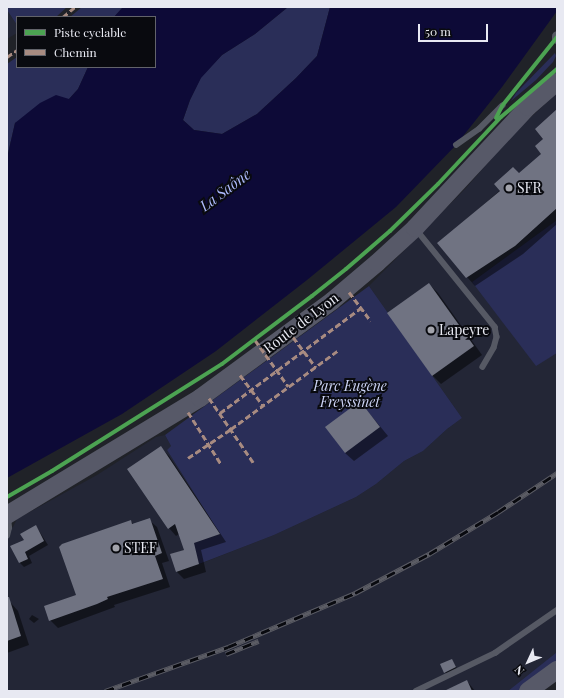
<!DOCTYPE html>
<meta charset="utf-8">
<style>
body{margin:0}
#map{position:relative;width:564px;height:698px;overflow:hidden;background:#202228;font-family:"Playfair Display",serif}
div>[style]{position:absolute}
.built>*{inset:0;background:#232636}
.green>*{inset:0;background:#2a2e58}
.water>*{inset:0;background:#0d0a37}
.shadow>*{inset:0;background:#0007}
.building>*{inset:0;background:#707382}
.lane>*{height:5.5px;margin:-2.75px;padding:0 2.75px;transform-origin:2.75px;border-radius:2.75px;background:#565964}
.street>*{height:11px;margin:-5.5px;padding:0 5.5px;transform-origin:5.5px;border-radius:5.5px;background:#565964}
.primary>*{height:18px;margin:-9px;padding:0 9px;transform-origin:9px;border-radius:9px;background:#575968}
.rail>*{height:4.5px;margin-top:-2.25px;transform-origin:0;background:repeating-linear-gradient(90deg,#090a0f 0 9px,#5b5c64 0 18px);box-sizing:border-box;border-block:1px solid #5b5c64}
.quiet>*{height:3px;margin-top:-1.5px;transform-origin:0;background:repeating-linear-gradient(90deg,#a88b81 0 6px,transparent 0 9px)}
.cycleway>*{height:4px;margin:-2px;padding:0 2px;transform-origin:2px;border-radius:2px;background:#4ca352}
.dots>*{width:11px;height:11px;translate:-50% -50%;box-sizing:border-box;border:2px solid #090a0f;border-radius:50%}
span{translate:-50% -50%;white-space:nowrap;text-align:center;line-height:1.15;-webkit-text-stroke:4px #090a0f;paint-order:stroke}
.poi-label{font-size:14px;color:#e8e9f2}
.left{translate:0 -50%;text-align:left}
.street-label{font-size:14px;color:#e8e9f2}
.park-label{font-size:14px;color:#cdd4f6;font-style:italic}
.water-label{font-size:15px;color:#aebbfd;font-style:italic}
.frame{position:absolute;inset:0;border:8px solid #e8e9f2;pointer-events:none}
.legend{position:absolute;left:16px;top:16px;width:140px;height:52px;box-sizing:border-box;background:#090a0f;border:1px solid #62636a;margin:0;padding:5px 7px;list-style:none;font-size:12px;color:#e8e9f2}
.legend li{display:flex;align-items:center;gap:8px;height:20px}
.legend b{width:20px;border:1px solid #62636a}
.north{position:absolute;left:508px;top:642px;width:40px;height:40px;-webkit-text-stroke:3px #090a0f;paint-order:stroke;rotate:226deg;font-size:11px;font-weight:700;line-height:16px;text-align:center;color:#e8e9f2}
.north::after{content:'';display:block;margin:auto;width:14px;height:18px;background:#e8e9f2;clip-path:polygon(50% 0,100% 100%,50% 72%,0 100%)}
.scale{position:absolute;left:418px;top:24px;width:70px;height:18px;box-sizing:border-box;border:2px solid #e8e9f2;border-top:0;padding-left:5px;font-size:12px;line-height:14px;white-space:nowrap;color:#e8e9f2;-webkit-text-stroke:3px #090a0f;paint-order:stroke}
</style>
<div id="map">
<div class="built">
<i style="clip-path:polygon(7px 10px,17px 25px,17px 33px,7px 39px)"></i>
<i style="clip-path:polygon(557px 93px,557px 220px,472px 282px,536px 365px,557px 353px,557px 652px,508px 691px,7px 691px,7px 530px,13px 527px,17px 519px,97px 475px,156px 437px,165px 435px,171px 446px,167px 450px,220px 534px,195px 546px,200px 564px,274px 535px,356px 497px,376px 484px,404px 461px,423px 451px,447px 429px,462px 418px,369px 286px,465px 189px,516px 131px)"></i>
</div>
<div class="green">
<i style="clip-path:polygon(7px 7px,67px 7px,56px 17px,17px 17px,17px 25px,7px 10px)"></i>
<i style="clip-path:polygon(82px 7px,123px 7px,114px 17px,70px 17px)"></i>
<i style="clip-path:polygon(288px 7px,330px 7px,317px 56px,296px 78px,257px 114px,222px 134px,194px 130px,183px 120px,190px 100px,201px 77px,222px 55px,255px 34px)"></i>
<i style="clip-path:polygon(555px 53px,556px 56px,553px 62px,536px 80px,511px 101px,516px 93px)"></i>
<i style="clip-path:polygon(17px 57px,17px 67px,88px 67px,78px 89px,69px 99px,15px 123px,7px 158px,7px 64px)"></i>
<i style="clip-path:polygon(557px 220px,557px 353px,536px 366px,472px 282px)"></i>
<i style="clip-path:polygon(369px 286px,462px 418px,447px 429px,423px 451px,404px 461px,376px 484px,356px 497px,274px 535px,199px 564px,193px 543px,220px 534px,167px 450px,171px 446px,165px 435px)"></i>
<i style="clip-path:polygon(557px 652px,557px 664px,520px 691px,508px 691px)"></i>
</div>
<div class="water">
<i style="clip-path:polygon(123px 7px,288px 7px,255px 34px,222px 55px,201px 78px,190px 100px,183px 120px,194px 130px,222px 134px,257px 114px,296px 78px,317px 56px,330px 7px,557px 7px,557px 11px,502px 87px,456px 145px,396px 207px,307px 280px,216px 351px,122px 414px,7px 478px,7px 158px,15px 123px,40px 103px,56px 95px,69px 99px,78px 89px,88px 67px,155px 67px,155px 17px,114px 17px)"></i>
</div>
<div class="shadow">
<i style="clip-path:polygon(557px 111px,557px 224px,523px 254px,475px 286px,438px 244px,542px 154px,545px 139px)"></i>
<i style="clip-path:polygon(429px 284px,438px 293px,482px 355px,441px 384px,432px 375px)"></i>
<i style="clip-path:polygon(360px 402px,388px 436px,354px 461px,345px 453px)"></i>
<i style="clip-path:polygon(161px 448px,169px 456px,226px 542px,201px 550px,206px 572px,184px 579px,177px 572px,172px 554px,185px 550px,179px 534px,176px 536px,169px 528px)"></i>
<i style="clip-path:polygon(149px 520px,157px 527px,169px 561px,162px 563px,170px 587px,114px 605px,115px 607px,58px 628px,50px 620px,77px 596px,130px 521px,134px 525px)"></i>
<i style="clip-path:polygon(36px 526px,48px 545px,29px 556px,32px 563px,24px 567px,20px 563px,25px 540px)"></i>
<i style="clip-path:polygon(10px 602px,18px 611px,29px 645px,7px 653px,7px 603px)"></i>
<i style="clip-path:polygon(32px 615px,39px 619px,34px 623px,29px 619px)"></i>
<i style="clip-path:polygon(452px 660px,459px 672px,449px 676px,445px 672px)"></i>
<i style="clip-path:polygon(467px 681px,475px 691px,447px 691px)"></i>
</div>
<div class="building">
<i style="clip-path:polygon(557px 109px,557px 208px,515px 246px,466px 278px,437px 243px,500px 191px,494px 184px,513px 167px,519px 173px,541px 154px,535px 146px,543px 139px,535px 129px)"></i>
<i style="clip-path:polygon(429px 283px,474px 346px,432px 376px,387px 313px)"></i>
<i style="clip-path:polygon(360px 401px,380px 427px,345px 453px,325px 427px)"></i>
<i style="clip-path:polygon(161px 446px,220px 534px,194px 543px,199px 564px,176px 572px,170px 554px,184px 550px,175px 524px,168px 529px,127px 469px)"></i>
<i style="clip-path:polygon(150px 518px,162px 553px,155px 556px,163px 579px,107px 597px,108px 599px,97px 604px,49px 621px,44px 606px,76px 595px,59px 547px,62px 544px,131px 520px,132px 524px)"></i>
<i style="clip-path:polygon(36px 525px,44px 541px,25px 552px,28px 559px,19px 563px,10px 546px,24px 540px,20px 534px)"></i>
<i style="clip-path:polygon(7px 597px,9px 597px,21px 636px,7px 641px)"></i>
<i style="clip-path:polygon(452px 659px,456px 667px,444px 673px,440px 664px)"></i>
<i style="clip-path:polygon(467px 680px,472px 691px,444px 691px)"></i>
</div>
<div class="lane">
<i style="left:456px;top:145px;width:28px;rotate:-35deg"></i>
<i style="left:479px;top:129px;width:33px;rotate:-45deg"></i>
<i style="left:416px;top:229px;width:126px;rotate:51.1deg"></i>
<i style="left:495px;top:327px;width:10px;rotate:79deg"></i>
<i style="left:497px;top:337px;width:11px;rotate:105deg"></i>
<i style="left:494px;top:348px;width:22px;rotate:120deg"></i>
<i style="left:7px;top:536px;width:8px;rotate:-76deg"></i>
<i style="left:9px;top:528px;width:11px;rotate:-95deg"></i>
<i style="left:416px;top:691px;width:88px;rotate:-25.7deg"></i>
<i style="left:495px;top:653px;width:75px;rotate:-34.7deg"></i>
</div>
<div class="street">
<i style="left:557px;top:36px;width:2px;rotate:90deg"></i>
</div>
<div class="primary">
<i style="left:7px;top:515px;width:226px;rotate:-31.2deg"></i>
<i style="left:200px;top:398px;width:164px;rotate:-36.3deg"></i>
<i style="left:332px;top:301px;width:59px;rotate:-40.2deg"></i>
<i style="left:377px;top:263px;width:52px;rotate:-42.6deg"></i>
<i style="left:415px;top:228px;width:166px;rotate:-47deg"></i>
<i style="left:528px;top:107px;width:38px;rotate:-41deg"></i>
<i style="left:528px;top:691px;width:36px;rotate:-36deg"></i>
</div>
<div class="rail">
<i style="left:226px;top:654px;width:35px;rotate:-22deg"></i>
<i style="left:105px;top:691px;width:131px;rotate:-19.7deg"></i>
<i style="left:228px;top:647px;width:138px;rotate:-23deg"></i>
<i style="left:355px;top:593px;width:84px;rotate:-27.8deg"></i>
<i style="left:429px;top:554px;width:81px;rotate:-31.3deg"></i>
<i style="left:498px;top:512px;width:71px;rotate:-33.5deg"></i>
</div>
<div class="quiet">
<i style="left:63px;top:17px;width:16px;rotate:-40deg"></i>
<i style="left:7px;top:57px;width:12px;rotate:-35deg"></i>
<i style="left:349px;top:292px;width:36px;rotate:53deg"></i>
<i style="left:293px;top:337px;width:38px;rotate:53deg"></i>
<i style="left:255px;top:340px;width:57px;rotate:54.3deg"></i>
<i style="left:240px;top:375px;width:38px;rotate:53deg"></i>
<i style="left:209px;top:398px;width:78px;rotate:55.5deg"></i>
<i style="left:188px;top:412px;width:62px;rotate:57.6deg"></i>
<i style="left:220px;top:413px;width:176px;rotate:-36.7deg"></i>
<i style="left:188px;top:458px;width:52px;rotate:-34deg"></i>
<i style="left:231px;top:429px;width:132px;rotate:-36.3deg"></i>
</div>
<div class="cycleway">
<i style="left:496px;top:118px;width:13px;rotate:-63deg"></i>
<i style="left:502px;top:106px;width:88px;rotate:-51.4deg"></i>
<i style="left:7px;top:497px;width:52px;rotate:-30deg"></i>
<i style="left:52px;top:471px;width:201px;rotate:-32.2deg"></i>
<i style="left:222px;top:364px;width:113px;rotate:-37.1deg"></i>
<i style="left:312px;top:296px;width:43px;rotate:-38.5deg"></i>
<i style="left:346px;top:269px;width:58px;rotate:-40.8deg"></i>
<i style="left:390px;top:231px;width:67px;rotate:-44.4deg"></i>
<i style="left:438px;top:184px;width:92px;rotate:-46.8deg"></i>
<i style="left:501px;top:117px;width:74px;rotate:-40.6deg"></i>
</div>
<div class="dots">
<i style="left:509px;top:188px;background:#a2a3ab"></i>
<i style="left:431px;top:330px;background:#a2a3ab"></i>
<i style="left:116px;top:548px;background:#a2a3ab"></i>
</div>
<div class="poi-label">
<span class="left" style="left:517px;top:188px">SFR</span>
<span class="left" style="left:439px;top:330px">Lapeyre</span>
<span class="left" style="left:124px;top:548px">STEF</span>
</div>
<div class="street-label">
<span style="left:301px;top:323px;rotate:-37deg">Route de Lyon</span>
</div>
<div class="park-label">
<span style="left:350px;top:394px">Parc Eugène<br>Freyssinet</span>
</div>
<div class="water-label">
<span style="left:225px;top:190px;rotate:-37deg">La Saône</span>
</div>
<div class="frame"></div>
<ul class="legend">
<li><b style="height:5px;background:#4ca352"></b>Piste cyclable</li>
<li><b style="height:5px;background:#a88b81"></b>Chemin</li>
</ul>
<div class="north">N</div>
<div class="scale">50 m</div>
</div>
